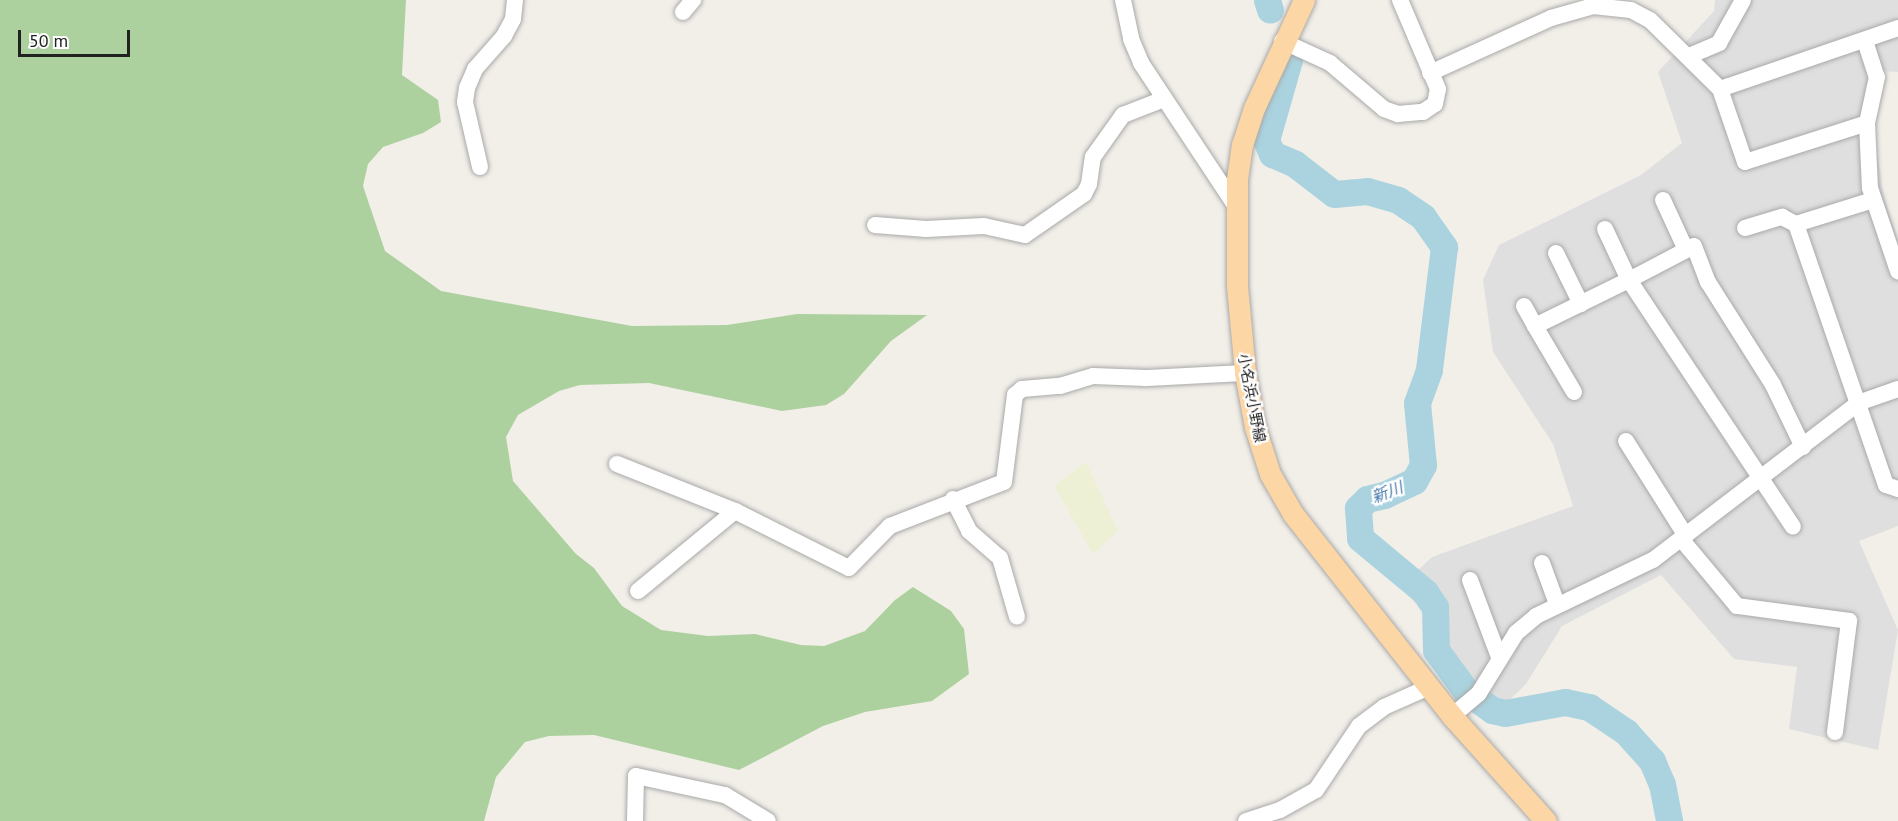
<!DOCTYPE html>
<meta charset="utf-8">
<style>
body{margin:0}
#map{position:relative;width:1898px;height:821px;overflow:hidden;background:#f2efe9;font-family:"PT Sans","Noto Sans JP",sans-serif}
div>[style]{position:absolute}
.residential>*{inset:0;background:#e0dfdf}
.farmland>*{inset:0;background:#eef0d5}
.forest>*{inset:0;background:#add19e}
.river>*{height:27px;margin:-13.5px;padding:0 13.5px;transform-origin:13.5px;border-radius:13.5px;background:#aad3df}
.roads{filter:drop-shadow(0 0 2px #a9a9a9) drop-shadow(0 0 2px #a9a9a9)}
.minor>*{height:16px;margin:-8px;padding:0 8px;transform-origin:8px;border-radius:8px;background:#fff}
.major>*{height:21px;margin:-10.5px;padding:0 10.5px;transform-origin:10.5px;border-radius:10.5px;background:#fcd6a4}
span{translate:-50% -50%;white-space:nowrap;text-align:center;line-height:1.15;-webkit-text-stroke:4.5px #fff;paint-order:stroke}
.street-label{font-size:15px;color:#222}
.water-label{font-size:16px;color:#4a7aab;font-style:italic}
.scale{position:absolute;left:18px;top:30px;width:112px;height:27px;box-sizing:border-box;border:3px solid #222;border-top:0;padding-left:8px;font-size:18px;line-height:21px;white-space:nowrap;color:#222;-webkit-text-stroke:4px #fff;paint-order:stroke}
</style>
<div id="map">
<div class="residential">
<i style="clip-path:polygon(1715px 0,1898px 0,1898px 72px,1883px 71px,1873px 130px,1884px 196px,1898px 241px,1898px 526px,1859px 541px,1898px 630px,1878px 750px,1789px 729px,1797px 667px,1734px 659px,1661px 575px,1562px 626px,1526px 684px,1495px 714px,1402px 585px,1432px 557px,1573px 506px,1553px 444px,1493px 352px,1483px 280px,1499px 245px,1641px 175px,1682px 143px,1658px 72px,1714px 11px)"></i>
</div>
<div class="farmland">
<i style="clip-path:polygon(1086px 462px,1118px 531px,1093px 554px,1054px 486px)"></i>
</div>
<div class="forest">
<i style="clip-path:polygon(0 0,406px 0,402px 75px,438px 100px,441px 122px,423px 133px,383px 147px,368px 164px,363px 186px,385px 251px,441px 291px,632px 326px,727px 325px,797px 314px,927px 315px,891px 341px,844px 394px,826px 405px,782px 411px,649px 383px,580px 385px,559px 391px,518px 415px,506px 437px,513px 481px,576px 554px,594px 568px,622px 606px,661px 630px,708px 636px,755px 634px,801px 645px,824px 646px,865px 631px,895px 600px,913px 587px,951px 611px,964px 629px,969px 674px,932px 701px,865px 712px,823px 726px,739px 770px,594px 735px,549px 736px,525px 742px,496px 777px,484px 821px,0 821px)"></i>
</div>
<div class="river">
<i style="left:1267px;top:0;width:10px;rotate:73deg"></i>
<i style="left:1289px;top:60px;width:83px;rotate:106deg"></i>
<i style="left:1266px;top:140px;width:15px;rotate:67deg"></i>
<i style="left:1272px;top:154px;width:25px;rotate:23deg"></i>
<i style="left:1295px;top:164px;width:49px;rotate:37.6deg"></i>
<i style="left:1334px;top:194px;width:33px;rotate:-5deg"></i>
<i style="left:1367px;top:191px;width:32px;rotate:16deg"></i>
<i style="left:1398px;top:200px;width:30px;rotate:34deg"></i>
<i style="left:1423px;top:217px;width:37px;rotate:55deg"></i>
<i style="left:1444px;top:247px;width:124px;rotate:97deg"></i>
<i style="left:1429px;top:370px;width:35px;rotate:110deg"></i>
<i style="left:1417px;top:403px;width:62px;rotate:84.5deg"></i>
<i style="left:1423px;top:465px;width:18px;rotate:119deg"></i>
<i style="left:1414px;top:481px;width:33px;rotate:155deg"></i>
<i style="left:1384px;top:495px;width:17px;rotate:167deg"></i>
<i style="left:1367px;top:499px;width:13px;rotate:135deg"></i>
<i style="left:1358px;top:508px;width:30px;rotate:86deg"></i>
<i style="left:1360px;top:538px;width:85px;rotate:39.7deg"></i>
<i style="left:1425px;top:592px;width:18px;rotate:56deg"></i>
<i style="left:1435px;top:607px;width:43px;rotate:88.7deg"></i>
<i style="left:1436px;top:650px;width:51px;rotate:53.8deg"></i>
<i style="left:1466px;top:691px;width:32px;rotate:36deg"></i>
<i style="left:1492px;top:710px;width:13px;rotate:13deg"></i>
<i style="left:1505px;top:713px;width:61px;rotate:-10.4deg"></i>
<i style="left:1565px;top:702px;width:25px;rotate:12deg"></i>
<i style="left:1589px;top:707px;width:45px;rotate:34deg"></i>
<i style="left:1626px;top:732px;width:39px;rotate:48deg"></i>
<i style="left:1652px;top:761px;width:25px;rotate:67deg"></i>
<i style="left:1662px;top:784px;width:38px;rotate:79deg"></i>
</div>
<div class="roads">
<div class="minor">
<i style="left:1123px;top:0;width:40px;rotate:78deg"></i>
<i style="left:1131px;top:39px;width:26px;rotate:67deg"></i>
<i style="left:1141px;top:63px;width:170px;rotate:56.5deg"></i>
<i style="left:683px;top:12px;width:16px;rotate:-50deg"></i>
<i style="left:1282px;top:41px;width:53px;rotate:24.6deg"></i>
<i style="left:1330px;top:63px;width:71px;rotate:40.4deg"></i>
<i style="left:1384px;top:109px;width:15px;rotate:20deg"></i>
<i style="left:1398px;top:114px;width:25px;rotate:-5deg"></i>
<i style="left:1423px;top:112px;width:14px;rotate:-34deg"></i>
<i style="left:1435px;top:104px;width:15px;rotate:-79deg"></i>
<i style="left:1438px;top:89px;width:97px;rotate:-113.1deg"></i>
<i style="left:1865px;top:41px;width:38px;rotate:72deg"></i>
<i style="left:1877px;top:77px;width:47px;rotate:102.3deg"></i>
<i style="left:1867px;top:123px;width:65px;rotate:87.4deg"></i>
<i style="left:1870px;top:188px;width:88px;rotate:71.4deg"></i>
<i style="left:1689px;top:56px;width:33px;rotate:-23deg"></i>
<i style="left:1719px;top:43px;width:49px;rotate:-60.8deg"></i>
<i style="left:1430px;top:73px;width:133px;rotate:-24.4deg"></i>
<i style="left:1551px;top:18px;width:44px;rotate:-15.9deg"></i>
<i style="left:1593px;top:6px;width:38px;rotate:6deg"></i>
<i style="left:1631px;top:10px;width:21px;rotate:28deg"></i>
<i style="left:1650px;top:20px;width:98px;rotate:44.6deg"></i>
<i style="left:1720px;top:89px;width:188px;rotate:-18.9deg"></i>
<i style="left:1720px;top:89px;width:77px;rotate:71.1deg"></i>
<i style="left:1745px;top:162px;width:128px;rotate:-17.7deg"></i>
<i style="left:480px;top:167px;width:67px;rotate:-103deg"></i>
<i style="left:465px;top:102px;width:14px;rotate:-82deg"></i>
<i style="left:467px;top:88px;width:21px;rotate:-67deg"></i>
<i style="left:475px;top:69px;width:44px;rotate:-48.7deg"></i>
<i style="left:504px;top:36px;width:19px;rotate:-62deg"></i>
<i style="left:513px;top:19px;width:19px;rotate:-84deg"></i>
<i style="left:1663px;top:200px;width:55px;rotate:65.3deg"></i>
<i style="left:1873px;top:200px;width:81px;rotate:162.7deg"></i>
<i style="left:1796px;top:224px;width:276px;rotate:71deg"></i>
<i style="left:1886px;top:485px;width:13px;rotate:18deg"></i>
<i style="left:875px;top:225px;width:51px;rotate:4.5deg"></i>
<i style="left:926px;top:229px;width:58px;rotate:-3deg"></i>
<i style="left:984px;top:226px;width:42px;rotate:12.4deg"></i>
<i style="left:1025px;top:235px;width:72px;rotate:-34.8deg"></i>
<i style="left:1084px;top:194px;width:11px;rotate:-63deg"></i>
<i style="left:1089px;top:184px;width:27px;rotate:-82deg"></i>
<i style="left:1093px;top:157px;width:52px;rotate:-54.5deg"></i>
<i style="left:1123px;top:115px;width:44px;rotate:-21.3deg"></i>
<i style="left:1745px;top:228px;width:39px;rotate:-17deg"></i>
<i style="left:1782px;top:217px;width:16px;rotate:27deg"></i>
<i style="left:1605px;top:229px;width:56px;rotate:64.8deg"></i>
<i style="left:1629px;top:280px;width:73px;rotate:-27.6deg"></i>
<i style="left:1694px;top:246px;width:39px;rotate:69deg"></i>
<i style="left:1708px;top:282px;width:122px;rotate:57.7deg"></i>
<i style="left:1773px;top:385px;width:69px;rotate:64.2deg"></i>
<i style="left:1556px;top:253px;width:57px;rotate:63.9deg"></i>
<i style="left:1524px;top:306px;width:23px;rotate:61deg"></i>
<i style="left:1574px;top:392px;width:77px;rotate:-120.6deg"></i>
<i style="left:1535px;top:326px;width:105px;rotate:-26.1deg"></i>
<i style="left:1629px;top:280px;width:296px;rotate:56.4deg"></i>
<i style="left:1626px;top:441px;width:112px;rotate:57.7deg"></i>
<i style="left:617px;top:464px;width:127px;rotate:21.7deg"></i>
<i style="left:735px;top:511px;width:127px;rotate:26.6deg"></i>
<i style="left:849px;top:568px;width:59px;rotate:-45.7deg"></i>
<i style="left:890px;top:526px;width:122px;rotate:-21.1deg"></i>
<i style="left:1004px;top:482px;width:88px;rotate:-82.8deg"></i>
<i style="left:1015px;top:395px;width:9px;rotate:-41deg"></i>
<i style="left:1022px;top:389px;width:38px;rotate:-5deg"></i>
<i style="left:1060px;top:386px;width:34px;rotate:-17deg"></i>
<i style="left:1093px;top:376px;width:53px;rotate:2.2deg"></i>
<i style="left:1146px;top:378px;width:99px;rotate:-2.9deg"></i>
<i style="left:953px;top:499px;width:36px;rotate:63deg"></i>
<i style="left:969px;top:531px;width:41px;rotate:41.1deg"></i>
<i style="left:1000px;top:558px;width:61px;rotate:73.9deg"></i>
<i style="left:1682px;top:540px;width:86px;rotate:50.2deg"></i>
<i style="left:1737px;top:606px;width:113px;rotate:7.6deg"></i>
<i style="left:1849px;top:621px;width:112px;rotate:97.2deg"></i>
<i style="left:1542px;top:563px;width:44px;rotate:69.9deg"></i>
<i style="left:1470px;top:580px;width:82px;rotate:69.4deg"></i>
<i style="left:638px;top:591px;width:126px;rotate:-39.5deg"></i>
<i style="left:1452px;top:716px;width:35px;rotate:-40deg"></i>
<i style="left:1479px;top:693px;width:70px;rotate:-58.3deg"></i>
<i style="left:1516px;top:633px;width:26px;rotate:-40deg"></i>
<i style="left:1536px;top:616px;width:130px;rotate:-25.6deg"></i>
<i style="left:1653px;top:560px;width:258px;rotate:-37.4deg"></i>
<i style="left:1858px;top:403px;width:42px;rotate:-19.3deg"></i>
<i style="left:635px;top:821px;width:45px;rotate:-88.7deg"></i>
<i style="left:636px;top:776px;width:91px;rotate:12.1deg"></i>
<i style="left:725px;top:795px;width:50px;rotate:31.2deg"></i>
<i style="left:1246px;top:821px;width:36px;rotate:-18deg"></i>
<i style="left:1280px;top:810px;width:41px;rotate:-29.1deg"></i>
<i style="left:1316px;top:790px;width:77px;rotate:-56.1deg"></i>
<i style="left:1359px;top:726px;width:31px;rotate:-37deg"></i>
<i style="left:1384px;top:707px;width:49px;rotate:-24deg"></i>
</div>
<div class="major">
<i style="left:1304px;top:0;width:119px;rotate:114.8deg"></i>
<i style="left:1254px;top:108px;width:38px;rotate:108deg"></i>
<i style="left:1242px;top:144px;width:35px;rotate:98deg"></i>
<i style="left:1237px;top:179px;width:107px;rotate:90deg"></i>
<i style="left:1237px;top:286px;width:87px;rotate:84.7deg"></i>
<i style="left:1245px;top:373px;width:55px;rotate:79.5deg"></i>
<i style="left:1255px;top:427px;width:49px;rotate:72.3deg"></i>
<i style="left:1270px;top:474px;width:46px;rotate:60.1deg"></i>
<i style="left:1293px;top:514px;width:257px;rotate:51.8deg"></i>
<i style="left:1452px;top:716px;width:141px;rotate:48.2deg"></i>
</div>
</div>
<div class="street-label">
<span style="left:1252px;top:398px;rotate:79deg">小名浜小野線</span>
</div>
<div class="water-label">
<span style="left:1387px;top:492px;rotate:-21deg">新川</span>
</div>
<div class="scale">50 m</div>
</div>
